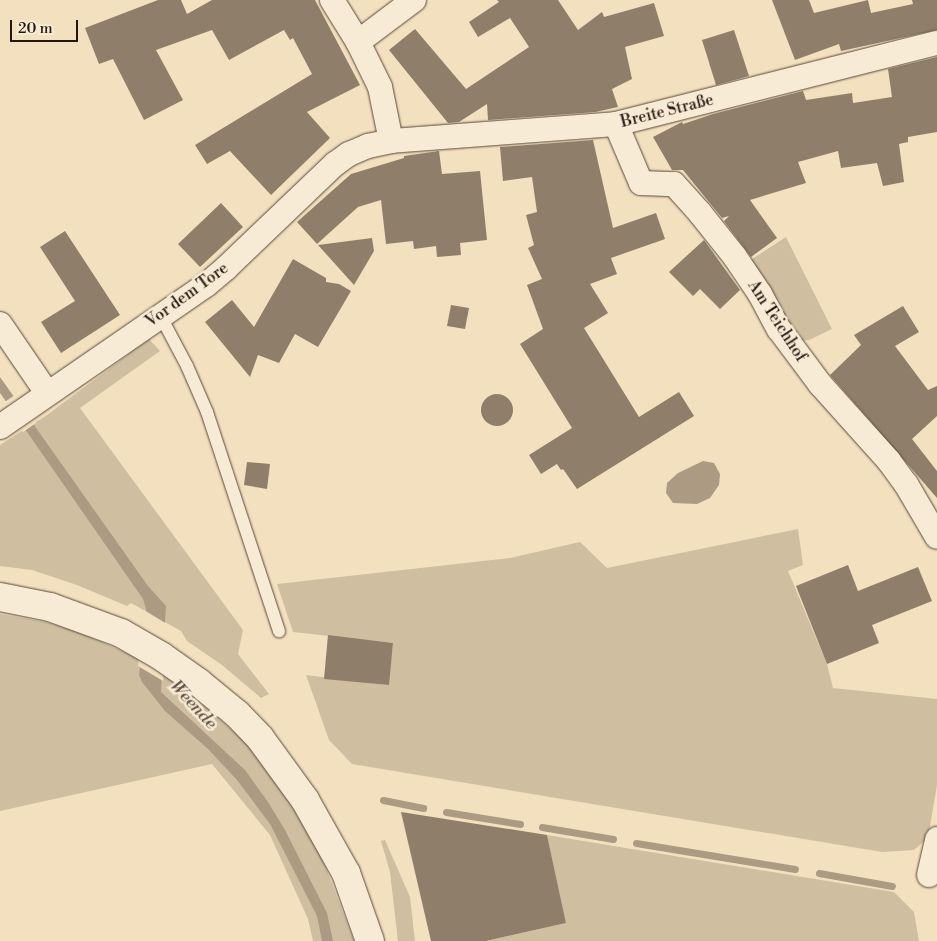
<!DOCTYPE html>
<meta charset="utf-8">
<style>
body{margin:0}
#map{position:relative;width:937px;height:941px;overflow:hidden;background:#f3e0bf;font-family:"Libre Bodoni",serif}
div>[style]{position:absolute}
.green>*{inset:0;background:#d0bea1}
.water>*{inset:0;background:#ac9b82}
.pier>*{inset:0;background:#f3e0bf}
.stream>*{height:7px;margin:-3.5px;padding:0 3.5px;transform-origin:3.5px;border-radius:3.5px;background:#ac9b82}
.building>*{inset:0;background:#8f7f6a}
.round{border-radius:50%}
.roads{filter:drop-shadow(0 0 1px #57483a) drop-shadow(0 0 1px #57483a)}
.lane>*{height:12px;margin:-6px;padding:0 6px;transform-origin:6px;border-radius:6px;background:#f7ebd5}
.street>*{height:24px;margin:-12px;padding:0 12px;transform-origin:12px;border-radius:12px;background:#f7ebd5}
.secondary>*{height:28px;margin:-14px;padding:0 14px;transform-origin:14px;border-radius:14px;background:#f7ebd5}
span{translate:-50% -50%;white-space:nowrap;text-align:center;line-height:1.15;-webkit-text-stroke:5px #f7ebd5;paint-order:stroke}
.street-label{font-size:16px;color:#23160d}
.water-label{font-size:18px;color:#5a4b3c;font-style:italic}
.scale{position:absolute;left:10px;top:20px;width:68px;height:22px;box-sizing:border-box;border:2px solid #23160d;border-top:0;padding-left:6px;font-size:15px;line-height:18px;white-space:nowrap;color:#23160d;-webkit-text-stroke:4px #f7ebd5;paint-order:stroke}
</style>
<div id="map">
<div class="green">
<i style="clip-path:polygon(786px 237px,832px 329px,809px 340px,798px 341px,749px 261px)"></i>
<i style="clip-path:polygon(149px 339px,160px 351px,80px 408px,243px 630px,238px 654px,269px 694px,261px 698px,222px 665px,187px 641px,181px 631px,131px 603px,127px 606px,77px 585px,32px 570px,0 566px,0 445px,47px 415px)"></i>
<i style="clip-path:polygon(798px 529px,803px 565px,788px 571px,827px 664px,833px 688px,937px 699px,937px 785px,928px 838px,914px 850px,882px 852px,352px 764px,329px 740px,306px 675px,388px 685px,393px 643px,293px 632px,277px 584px,510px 558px,580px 542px,607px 568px)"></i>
<i style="clip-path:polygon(0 614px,46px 622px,79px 632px,138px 658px,177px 682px,247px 743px,288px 797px,323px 860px,354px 941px,313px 941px,308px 919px,270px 835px,212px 764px,0 811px)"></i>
<i style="clip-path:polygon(547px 835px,894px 892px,914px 912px,919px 941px,486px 941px,566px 923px)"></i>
<i style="clip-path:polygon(385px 840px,410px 897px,415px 941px,398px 941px,390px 872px,381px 841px)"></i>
</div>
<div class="water">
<i style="clip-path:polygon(0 377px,148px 586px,166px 606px,161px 692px,245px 770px,268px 802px,285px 830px,327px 913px,333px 941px,322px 941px,317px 916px,270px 824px,237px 780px,208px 749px,165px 711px,142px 682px,139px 675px,146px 609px,143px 599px,0 393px)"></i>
<i style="clip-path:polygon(703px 461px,714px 463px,720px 474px,719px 485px,710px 498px,697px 504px,673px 503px,666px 493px,667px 483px,678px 473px)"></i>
</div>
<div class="pier">
<i style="clip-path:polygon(15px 395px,36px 423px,23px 432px,3px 403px)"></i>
<i style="clip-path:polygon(144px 610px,167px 624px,163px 681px,138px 666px)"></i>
</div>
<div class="stream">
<i style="left:383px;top:800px;width:41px;rotate:11.3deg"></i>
<i style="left:446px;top:812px;width:75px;rotate:9.2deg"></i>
<i style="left:542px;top:827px;width:72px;rotate:9.6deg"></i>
<i style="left:636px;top:843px;width:161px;rotate:9.3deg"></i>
<i style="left:819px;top:873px;width:74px;rotate:10.1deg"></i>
</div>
<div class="building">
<i style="clip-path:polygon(158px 0,181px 0,187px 14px,212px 0,315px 0,360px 85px,307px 112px,330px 138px,271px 195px,230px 151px,207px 164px,195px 145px,312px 74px,293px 38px,290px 40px,284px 30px,229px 60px,212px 30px,156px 50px,183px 100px,144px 120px,113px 59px,99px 64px,85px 28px)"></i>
<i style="clip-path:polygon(497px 0,558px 0,578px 30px,602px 12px,604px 17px,654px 3px,664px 36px,625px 47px,632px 79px,612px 89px,618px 107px,595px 112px,488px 120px,487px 104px,459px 122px,448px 123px,389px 50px,415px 29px,466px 89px,529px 47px,510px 18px,478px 37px,469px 22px,499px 2px)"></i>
<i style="clip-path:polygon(772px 0,809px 0,814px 13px,868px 0,871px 13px,913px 4px,912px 0,937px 0,937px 30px,841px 51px,839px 44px,795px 60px)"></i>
<i style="clip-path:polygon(734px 30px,749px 76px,716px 85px,702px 40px)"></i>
<i style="clip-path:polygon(937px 57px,937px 132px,908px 137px,908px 142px,899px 144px,904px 182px,883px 186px,877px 163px,841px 168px,838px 151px,798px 162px,806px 183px,750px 200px,777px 238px,751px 257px,724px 221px,729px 216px,722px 218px,683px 170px,672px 170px,653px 137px,682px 122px,683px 124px,713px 114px,803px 91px,806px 100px,852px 93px,853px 103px,892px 97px,888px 69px)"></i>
<i style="clip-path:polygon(593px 140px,613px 228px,656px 213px,665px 239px,611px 258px,617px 274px,590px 284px,608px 313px,584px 328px,639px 417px,679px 392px,694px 416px,577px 489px,563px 469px,561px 470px,557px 464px,541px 474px,529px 455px,572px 428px,520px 344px,543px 329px,527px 285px,542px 279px,528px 248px,534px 245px,526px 215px,537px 212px,532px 177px,503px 181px,500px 147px)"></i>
<i style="clip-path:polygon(439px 151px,442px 174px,480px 171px,487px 240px,460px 243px,461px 255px,437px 257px,436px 246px,414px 249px,413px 241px,386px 244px,381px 200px,358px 207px,317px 244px,297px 222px,351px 174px,404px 158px,404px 156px)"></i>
<i style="clip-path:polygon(221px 203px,243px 227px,200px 267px,178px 244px)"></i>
<i style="clip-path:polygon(65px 231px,120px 315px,61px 353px,41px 322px,75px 301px,40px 247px)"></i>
<i style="clip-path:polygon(372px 238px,374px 251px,354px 285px,318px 245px)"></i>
<i style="clip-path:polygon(704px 240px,740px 290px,720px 309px,700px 289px,693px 296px,669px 272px)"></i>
<i style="clip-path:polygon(293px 259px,326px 278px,326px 282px,339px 284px,351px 291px,318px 347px,295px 334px,279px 363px,258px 355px,250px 377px,205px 322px,232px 300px,254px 327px)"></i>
<i style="clip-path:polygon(451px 305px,469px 308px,465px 329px,447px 326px)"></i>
<i style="clip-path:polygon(903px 306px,919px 332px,895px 346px,928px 390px,937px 386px,937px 416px,912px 439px,937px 471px,937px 498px,830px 375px,861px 345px,854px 335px)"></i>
<i class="round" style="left:481px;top:394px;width:32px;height:32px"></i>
<i style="clip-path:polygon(247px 462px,270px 464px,267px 489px,244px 485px)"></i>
<i style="clip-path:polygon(848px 565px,858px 591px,918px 567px,932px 601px,872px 625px,879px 643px,827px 664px,796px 586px)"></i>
<i style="clip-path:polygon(328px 635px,393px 643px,389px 685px,324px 679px)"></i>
<i style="clip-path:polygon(401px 812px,547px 835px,566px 923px,486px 941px,431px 941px)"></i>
</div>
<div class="roads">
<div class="lane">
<i style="left:160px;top:315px;width:58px;rotate:62.1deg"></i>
<i style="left:187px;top:366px;width:50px;rotate:66.5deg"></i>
<i style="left:207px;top:412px;width:231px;rotate:71.8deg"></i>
</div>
<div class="street">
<i style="left:332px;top:0;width:49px;rotate:58.2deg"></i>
<i style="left:358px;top:42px;width:50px;rotate:63.9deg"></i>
<i style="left:380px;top:87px;width:55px;rotate:78.5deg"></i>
<i style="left:358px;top:42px;width:70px;rotate:-36.9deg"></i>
<i style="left:616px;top:124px;width:64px;rotate:67deg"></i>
<i style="left:641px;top:183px;width:33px;rotate:2deg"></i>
<i style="left:674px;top:184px;width:39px;rotate:48deg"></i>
<i style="left:700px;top:213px;width:56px;rotate:51.5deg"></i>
<i style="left:735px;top:257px;width:45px;rotate:56deg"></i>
<i style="left:760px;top:294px;width:40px;rotate:62deg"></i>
<i style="left:779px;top:329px;width:69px;rotate:53.3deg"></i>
<i style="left:820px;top:384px;width:103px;rotate:48.1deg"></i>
<i style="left:889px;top:461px;width:29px;rotate:54deg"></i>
<i style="left:906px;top:484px;width:61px;rotate:59.7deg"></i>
<i style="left:0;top:324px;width:83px;rotate:55.7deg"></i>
<i style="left:0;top:427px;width:250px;rotate:-34.6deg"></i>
<i style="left:206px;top:285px;width:26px;rotate:-40deg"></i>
<i style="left:226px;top:268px;width:151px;rotate:-43.7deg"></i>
<i style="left:335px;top:164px;width:17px;rotate:-36deg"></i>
<i style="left:349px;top:154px;width:21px;rotate:-23deg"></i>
<i style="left:368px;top:146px;width:24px;rotate:-12deg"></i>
<i style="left:391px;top:141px;width:226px;rotate:-4.3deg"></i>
<i style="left:616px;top:124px;width:331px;rotate:-14.2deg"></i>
<i style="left:929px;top:875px;width:37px;rotate:-77deg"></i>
</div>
<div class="secondary">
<i style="left:0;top:597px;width:51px;rotate:11.3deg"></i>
<i style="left:50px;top:607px;width:76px;rotate:20.1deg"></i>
<i style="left:121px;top:633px;width:46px;rotate:29.9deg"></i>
<i style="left:161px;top:656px;width:45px;rotate:35.1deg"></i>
<i style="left:198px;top:682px;width:50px;rotate:39.4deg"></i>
<i style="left:237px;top:714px;width:33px;rotate:46deg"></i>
<i style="left:260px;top:738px;width:77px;rotate:54deg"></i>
<i style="left:305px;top:800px;width:84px;rotate:60.7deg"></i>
<i style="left:346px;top:873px;width:72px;rotate:70.6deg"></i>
</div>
</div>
<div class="street-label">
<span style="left:667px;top:111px;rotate:-14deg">Breite Straße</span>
<span style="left:187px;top:295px;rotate:-36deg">Vor dem Tore</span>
<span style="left:777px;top:321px;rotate:57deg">Am Teichhof</span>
</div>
<div class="water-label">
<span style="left:193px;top:705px;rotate:47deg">Weende</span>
</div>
<div class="scale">20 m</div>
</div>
